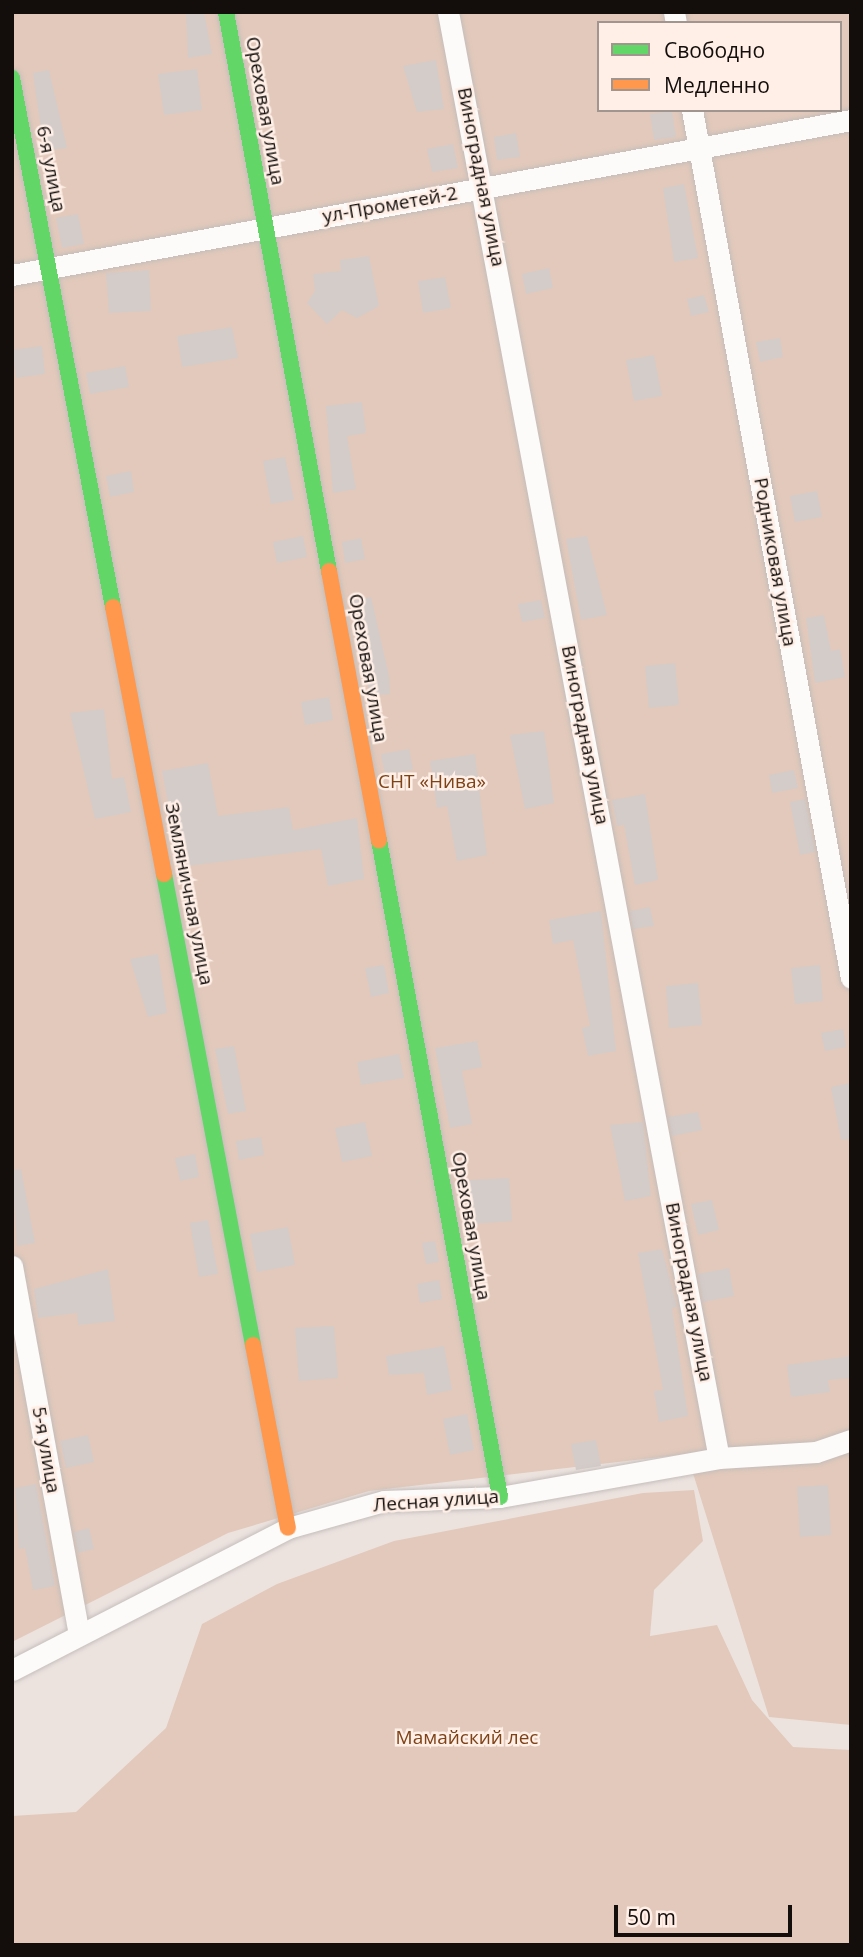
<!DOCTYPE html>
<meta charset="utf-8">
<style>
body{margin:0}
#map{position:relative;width:863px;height:1957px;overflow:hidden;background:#ece3df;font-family:"Open Sans",sans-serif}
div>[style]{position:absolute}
.green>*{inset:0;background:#e2c9bb}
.building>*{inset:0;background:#d4ccc9}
.roads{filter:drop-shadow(0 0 2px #c5bebb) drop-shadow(0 0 2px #c5bebb)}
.street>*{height:21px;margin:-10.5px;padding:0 10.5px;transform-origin:10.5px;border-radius:10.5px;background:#fcfbfa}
.fast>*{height:16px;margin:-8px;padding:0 8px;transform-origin:8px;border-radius:8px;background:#63d668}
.slow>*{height:16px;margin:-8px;padding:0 8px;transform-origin:8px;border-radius:8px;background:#ff974d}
span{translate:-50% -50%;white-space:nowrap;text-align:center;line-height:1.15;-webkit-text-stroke:5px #ffefe7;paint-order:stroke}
.street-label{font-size:19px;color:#130e0b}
.park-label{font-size:19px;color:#7e4217}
.frame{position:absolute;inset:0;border:14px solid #130e0b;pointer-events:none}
.legend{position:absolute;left:597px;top:21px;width:245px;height:91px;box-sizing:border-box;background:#ffefe7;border:2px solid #a1958f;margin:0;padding:9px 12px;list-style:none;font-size:21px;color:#130e0b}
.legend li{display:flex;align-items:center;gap:14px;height:35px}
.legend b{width:35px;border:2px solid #a1958f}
.scale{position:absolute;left:614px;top:1905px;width:178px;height:32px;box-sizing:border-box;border:4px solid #130e0b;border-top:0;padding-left:9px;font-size:21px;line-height:24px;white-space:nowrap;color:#130e0b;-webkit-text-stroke:5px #ffefe7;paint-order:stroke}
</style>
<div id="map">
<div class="green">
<i style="clip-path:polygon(evenodd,12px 12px,851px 12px,851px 1725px,769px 1717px,687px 1454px,369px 1491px,228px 1533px,12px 1642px,12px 12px,599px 23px,840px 23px,840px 110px,599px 110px,599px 23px)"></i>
<i style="clip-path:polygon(694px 1490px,703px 1541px,654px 1590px,650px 1636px,717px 1625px,752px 1700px,793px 1747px,851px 1750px,851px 1945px,12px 1945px,12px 1816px,76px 1812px,166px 1728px,202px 1624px,277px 1584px,394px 1541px,643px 1493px)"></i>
</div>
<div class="building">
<i style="clip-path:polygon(186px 12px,204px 12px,212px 54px,188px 58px)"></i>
<i style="clip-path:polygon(436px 60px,444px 109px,417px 112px,403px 66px)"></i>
<i style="clip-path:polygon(197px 69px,202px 110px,164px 115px,158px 74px)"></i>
<i style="clip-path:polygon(49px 70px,67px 148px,44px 151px,33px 73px)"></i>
<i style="clip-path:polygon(672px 111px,676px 137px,654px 140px,650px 114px)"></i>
<i style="clip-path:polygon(516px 133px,520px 157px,497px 160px,494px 137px)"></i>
<i style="clip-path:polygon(453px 144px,458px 168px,432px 172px,427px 149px)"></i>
<i style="clip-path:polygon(684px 184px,698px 258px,674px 262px,663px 188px)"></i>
<i style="clip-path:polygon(78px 214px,84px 244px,62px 248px,56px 218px)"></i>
<i style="clip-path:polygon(369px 256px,379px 306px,357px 318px,342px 310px,327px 324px,307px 303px,315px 291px,313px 274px,341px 271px,340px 260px)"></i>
<i style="clip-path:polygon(549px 268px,553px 288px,526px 294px,522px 274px)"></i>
<i style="clip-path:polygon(149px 270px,151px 311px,109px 313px,106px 273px)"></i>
<i style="clip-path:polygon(445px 277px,451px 308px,423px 313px,418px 281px)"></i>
<i style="clip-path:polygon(704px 295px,709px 312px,691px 316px,687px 299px)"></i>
<i style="clip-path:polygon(232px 327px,238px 358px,182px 367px,177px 336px)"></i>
<i style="clip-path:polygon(780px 338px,783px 357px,760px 362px,756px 342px)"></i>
<i style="clip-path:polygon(42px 346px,45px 374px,16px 378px,12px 350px)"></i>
<i style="clip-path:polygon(654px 355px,662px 396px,634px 401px,626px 360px)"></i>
<i style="clip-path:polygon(125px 366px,129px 387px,90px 394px,86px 373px)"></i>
<i style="clip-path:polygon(362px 402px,366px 433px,347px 436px,356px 489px,333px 493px,326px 406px)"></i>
<i style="clip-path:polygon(285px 457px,294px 500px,271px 504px,263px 461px)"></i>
<i style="clip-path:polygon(131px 471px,134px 492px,110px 497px,106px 476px)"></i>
<i style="clip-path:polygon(817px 491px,822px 517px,795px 522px,790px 496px)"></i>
<i style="clip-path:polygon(303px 536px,307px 557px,277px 563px,273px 542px)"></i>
<i style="clip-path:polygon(587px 536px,607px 615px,581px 620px,566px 539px)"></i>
<i style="clip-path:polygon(361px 538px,365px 559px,345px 563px,342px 542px)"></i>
<i style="clip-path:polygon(371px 597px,389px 676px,390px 694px,370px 696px,352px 600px)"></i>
<i style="clip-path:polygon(541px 600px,545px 618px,522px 622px,518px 604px)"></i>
<i style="clip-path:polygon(824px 615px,831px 651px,840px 649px,845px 677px,815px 683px,806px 618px)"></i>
<i style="clip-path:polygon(675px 663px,679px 705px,649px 708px,645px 666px)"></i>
<i style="clip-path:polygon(329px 697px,333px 720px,305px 725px,301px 702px)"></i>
<i style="clip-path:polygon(104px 709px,112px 779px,124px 777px,131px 812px,95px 819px,70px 713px)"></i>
<i style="clip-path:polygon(544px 731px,554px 803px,525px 809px,510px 735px)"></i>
<i style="clip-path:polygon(409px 749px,413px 770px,385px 775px,381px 754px)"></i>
<i style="clip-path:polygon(475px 754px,487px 855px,457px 861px,447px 806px,437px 808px,430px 761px)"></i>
<i style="clip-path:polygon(208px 763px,218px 816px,289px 807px,293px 830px,357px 818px,364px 879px,328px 886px,321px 849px,180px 867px,162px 771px)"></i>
<i style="clip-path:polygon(794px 770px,798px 788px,772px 793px,769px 775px)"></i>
<i style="clip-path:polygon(645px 794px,658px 880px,635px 885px,624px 825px,617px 826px,612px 800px)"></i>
<i style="clip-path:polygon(805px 799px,815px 852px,800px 855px,790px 802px)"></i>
<i style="clip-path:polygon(650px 907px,654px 926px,633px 929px,630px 911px)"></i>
<i style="clip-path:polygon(601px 911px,616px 1051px,588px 1056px,582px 1028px,590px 1026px,573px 940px,553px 944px,549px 920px)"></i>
<i style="clip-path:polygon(158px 954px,167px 1013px,148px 1017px,130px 959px)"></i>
<i style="clip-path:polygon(384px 965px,389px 993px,371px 997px,365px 968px)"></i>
<i style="clip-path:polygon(820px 965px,823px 1001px,795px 1004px,791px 968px)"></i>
<i style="clip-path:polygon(698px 983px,702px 1025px,669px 1028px,666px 986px)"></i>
<i style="clip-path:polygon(843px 1029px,846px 1047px,825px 1051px,821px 1033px)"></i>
<i style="clip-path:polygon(477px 1041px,482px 1067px,462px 1071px,472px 1124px,450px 1128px,435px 1048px)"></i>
<i style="clip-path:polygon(234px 1046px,246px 1111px,228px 1114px,215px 1049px)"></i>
<i style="clip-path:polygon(399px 1054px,404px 1078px,361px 1085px,357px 1062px)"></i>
<i style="clip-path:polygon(851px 1083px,851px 1139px,841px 1140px,831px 1087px)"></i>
<i style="clip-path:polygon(698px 1112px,702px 1130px,672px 1136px,668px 1117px)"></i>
<i style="clip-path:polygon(365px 1122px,372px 1156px,342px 1162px,335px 1128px)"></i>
<i style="clip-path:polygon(643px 1122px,651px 1196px,625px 1201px,610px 1125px)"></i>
<i style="clip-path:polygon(261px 1137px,264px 1155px,239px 1160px,236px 1141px)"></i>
<i style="clip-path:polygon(195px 1154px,199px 1177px,180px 1181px,175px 1158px)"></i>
<i style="clip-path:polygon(21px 1169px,35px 1243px,17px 1246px,12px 1170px)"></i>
<i style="clip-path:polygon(509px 1178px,512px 1221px,472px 1224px,469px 1180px)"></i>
<i style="clip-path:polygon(712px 1200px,719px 1230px,698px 1235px,691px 1204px)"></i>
<i style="clip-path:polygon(208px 1220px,218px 1274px,199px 1277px,190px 1223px)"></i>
<i style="clip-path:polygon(288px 1227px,295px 1265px,257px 1272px,250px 1234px)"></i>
<i style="clip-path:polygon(435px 1241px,439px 1262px,426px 1264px,422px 1243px)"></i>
<i style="clip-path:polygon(662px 1249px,677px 1307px,672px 1308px,688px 1416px,659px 1422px,654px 1391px,663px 1390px,638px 1253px)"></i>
<i style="clip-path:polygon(729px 1268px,734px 1296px,703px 1302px,698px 1274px)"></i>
<i style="clip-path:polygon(108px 1269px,115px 1321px,78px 1325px,77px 1313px,38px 1318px,34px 1289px)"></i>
<i style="clip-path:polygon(439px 1280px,442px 1299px,420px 1303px,417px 1284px)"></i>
<i style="clip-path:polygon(334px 1326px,338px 1378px,299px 1381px,295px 1328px)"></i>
<i style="clip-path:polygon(444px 1346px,452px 1390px,427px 1395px,424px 1373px,389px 1375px,386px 1356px)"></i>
<i style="clip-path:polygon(851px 1356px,851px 1378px,828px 1380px,830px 1392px,791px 1397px,787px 1365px)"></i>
<i style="clip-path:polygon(467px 1414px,474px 1450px,450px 1455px,443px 1419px)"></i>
<i style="clip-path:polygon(88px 1435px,94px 1462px,66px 1468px,60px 1441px)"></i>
<i style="clip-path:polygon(596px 1440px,601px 1466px,576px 1470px,571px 1444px)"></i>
<i style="clip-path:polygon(36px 1484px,55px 1586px,33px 1590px,25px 1548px,19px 1549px,15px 1488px)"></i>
<i style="clip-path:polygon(828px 1485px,831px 1535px,800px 1537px,797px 1487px)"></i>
<i style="clip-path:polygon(89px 1528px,94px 1549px,78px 1553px,74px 1532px)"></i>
</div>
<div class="roads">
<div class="street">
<i style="left:448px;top:12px;width:1471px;rotate:79.39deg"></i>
<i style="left:674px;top:12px;width:11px;rotate:80deg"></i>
<i style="left:692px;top:110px;width:882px;rotate:79.62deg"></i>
<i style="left:12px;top:275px;width:853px;rotate:-10.47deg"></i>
<i style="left:12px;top:1266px;width:373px;rotate:79.7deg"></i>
<i style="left:12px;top:1670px;width:310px;rotate:-27.2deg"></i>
<i style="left:288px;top:1528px;width:100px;rotate:-15.7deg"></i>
<i style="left:384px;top:1501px;width:116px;rotate:-2deg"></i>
<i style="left:500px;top:1497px;width:222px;rotate:-10.1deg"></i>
<i style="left:719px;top:1458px;width:97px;rotate:-3.5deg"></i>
<i style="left:816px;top:1452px;width:37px;rotate:-19deg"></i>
</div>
<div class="fast">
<i style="left:226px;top:12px;width:568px;rotate:79.56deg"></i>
<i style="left:12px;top:78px;width:539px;rotate:79.19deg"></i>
<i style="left:379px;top:840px;width:668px;rotate:79.56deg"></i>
<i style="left:164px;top:874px;width:479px;rotate:79.3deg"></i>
</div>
<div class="slow">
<i style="left:329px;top:571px;width:274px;rotate:79.5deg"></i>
<i style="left:113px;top:607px;width:272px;rotate:79.2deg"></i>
<i style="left:253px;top:1345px;width:186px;rotate:79.2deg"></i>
</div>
</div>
<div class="street-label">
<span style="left:265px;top:111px;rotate:80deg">Ореховая улица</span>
<span style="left:51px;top:169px;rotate:79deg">6-я улица</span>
<span style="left:481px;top:177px;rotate:79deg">Виноградная улица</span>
<span style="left:390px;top:205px;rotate:-10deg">ул-Прометей-2</span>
<span style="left:775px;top:562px;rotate:80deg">Родниковая улица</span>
<span style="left:368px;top:668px;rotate:80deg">Ореховая улица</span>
<span style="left:585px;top:735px;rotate:79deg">Виноградная улица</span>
<span style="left:189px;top:894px;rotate:79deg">Земляничная улица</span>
<span style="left:471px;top:1226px;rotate:80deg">Ореховая улица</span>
<span style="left:689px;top:1292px;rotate:79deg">Виноградная улица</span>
<span style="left:46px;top:1450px;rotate:80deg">5-я улица</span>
<span style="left:436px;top:1501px;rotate:-4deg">Лесная улица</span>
</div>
<div class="park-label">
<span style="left:432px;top:782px">СНТ «Нива»</span>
<span style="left:467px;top:1738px">Мамайский лес</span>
</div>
<div class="frame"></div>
<ul class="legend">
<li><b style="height:9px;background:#63d668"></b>Свободно</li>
<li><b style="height:9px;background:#ff974d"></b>Медленно</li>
</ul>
<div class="scale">50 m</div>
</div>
